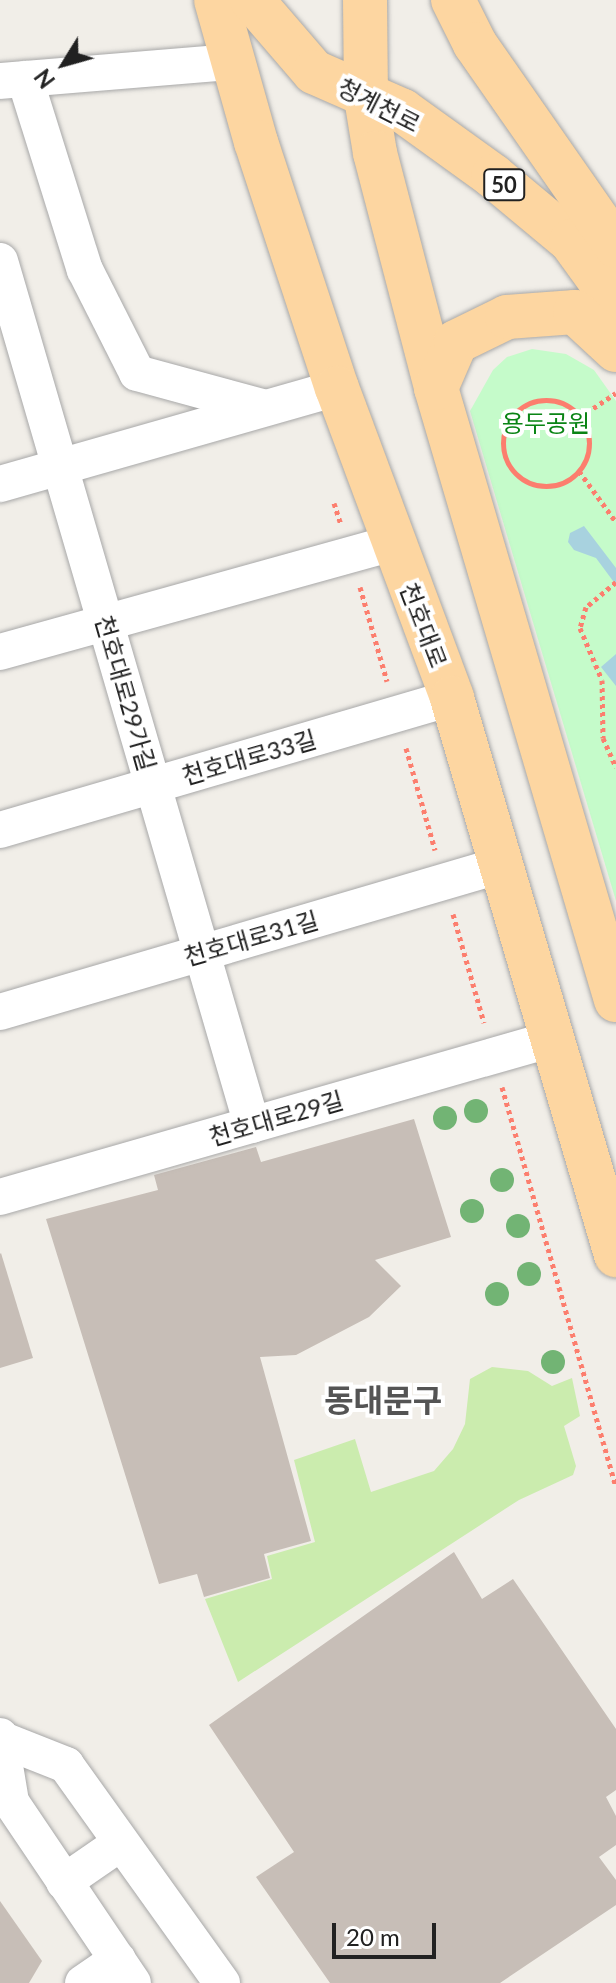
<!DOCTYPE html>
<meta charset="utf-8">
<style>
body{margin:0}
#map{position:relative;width:616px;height:1983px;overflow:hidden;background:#f1eee8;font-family:Lato,"Noto Sans KR",sans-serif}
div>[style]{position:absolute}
.grass>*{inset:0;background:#cbecae}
.park>*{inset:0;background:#c5fbca}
.water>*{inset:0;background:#a8d2df}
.building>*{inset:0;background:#c7beb7}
.path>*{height:5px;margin-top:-2.5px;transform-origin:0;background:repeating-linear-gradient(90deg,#fc7e6e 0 4px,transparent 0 8px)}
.path>.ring{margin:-2.5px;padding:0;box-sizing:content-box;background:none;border:5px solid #fc7e6e;border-radius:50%}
.roads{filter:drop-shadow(0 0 2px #a8a8a8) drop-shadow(0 0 2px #a8a8a8)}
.street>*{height:36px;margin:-18px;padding:0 18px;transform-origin:18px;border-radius:18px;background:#fff}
.primary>*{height:44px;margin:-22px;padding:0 22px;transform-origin:22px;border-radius:22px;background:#fdd6a1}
.trees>*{width:24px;height:24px;margin:-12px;border-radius:50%;background:#72b474}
span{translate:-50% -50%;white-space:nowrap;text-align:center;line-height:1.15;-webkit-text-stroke:8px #fff;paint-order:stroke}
.shield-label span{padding:2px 6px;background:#fff;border:2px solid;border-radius:6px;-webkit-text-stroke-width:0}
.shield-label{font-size:22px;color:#212121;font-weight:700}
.street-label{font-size:24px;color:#212121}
.park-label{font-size:24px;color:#0a8415}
.district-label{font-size:32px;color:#545454;font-weight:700}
.north{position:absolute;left:24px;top:24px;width:80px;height:80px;-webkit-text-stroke:6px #fff;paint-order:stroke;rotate:233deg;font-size:22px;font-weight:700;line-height:32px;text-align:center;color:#212121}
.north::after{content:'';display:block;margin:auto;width:28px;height:36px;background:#212121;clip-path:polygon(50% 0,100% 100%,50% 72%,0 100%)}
.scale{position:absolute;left:332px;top:1923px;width:104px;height:36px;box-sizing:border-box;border:4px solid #212121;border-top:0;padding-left:10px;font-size:24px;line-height:28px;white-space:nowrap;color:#212121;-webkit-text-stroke:6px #fff;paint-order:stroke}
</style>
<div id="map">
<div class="grass">
<i style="clip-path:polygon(492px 1367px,528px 1371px,552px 1386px,572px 1378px,580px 1416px,564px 1426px,576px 1466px,573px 1475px,519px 1500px,238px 1682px,205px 1599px,272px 1579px,267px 1556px,315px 1542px,294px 1460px,355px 1439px,371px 1492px,434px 1471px,453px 1449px,465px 1424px,470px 1379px)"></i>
</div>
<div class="park">
<i style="clip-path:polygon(532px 349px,566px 354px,594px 370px,616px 401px,616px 901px,470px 411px,493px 370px,507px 357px)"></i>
</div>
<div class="water">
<i style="clip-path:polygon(584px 526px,616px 568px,616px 585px,596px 558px,574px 550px,568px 542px,570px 533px)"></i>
<i style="clip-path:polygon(616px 654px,616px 686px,601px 667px)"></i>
</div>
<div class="building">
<i style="clip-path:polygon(414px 1119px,451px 1237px,375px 1260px,401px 1286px,369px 1317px,296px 1355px,260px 1357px,311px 1541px,264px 1554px,270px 1578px,204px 1597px,197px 1574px,159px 1584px,46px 1219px,158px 1190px,154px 1175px,256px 1147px,261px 1162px)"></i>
<i style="clip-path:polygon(1px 1253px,33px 1358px,0 1368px,0 1254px)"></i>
<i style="clip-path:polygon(454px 1552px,482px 1599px,513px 1579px,616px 1729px,616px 1790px,606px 1797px,616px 1816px,616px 1845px,599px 1857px,616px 1880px,616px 1905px,500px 1983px,330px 1983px,256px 1877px,294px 1852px,209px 1725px)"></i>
<i style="clip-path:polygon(0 1901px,42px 1961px,29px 1983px,0 1983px)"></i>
</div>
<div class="path">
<i class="ring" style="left:503px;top:400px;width:81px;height:81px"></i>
<i style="left:580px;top:417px;width:43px;rotate:-33.7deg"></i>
<i style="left:579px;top:471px;width:63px;rotate:54deg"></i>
<i style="left:334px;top:503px;width:22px;rotate:72deg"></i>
<i style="left:616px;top:582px;width:39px;rotate:140deg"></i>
<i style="left:586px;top:607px;width:22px;rotate:106deg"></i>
<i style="left:580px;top:628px;width:56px;rotate:67.1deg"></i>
<i style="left:602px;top:680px;width:58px;rotate:89deg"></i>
<i style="left:603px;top:738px;width:32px;rotate:66deg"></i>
<i style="left:360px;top:587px;width:98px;rotate:74deg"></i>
<i style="left:406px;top:748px;width:106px;rotate:74.1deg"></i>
<i style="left:453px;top:914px;width:113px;rotate:74.1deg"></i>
<i style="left:502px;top:1087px;width:415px;rotate:74.1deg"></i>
</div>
<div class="roads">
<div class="street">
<i style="left:25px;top:79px;width:200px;rotate:72.6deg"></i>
<i style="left:85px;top:270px;width:115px;rotate:63.2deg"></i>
<i style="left:137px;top:373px;width:130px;rotate:15.2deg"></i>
<i style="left:0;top:81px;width:233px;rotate:-4.7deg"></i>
<i style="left:0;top:261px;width:900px;rotate:73.74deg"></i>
<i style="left:0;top:484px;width:350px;rotate:-15.9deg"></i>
<i style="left:0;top:652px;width:408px;rotate:-15.5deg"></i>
<i style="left:0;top:830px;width:471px;rotate:-16.3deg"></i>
<i style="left:0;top:1012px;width:522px;rotate:-16.35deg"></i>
<i style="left:0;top:1197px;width:574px;rotate:-15.97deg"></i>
<i style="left:0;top:1736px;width:67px;rotate:80.5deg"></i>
<i style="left:11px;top:1802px;width:218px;rotate:56deg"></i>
<i style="left:3px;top:1740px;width:68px;rotate:21.6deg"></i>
<i style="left:66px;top:1765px;width:268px;rotate:54.4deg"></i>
<i style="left:64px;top:1882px;width:67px;rotate:-34.6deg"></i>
<i style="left:83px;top:1983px;width:42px;rotate:-34.4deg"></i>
</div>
<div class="primary">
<i style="left:216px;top:0;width:148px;rotate:74.3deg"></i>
<i style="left:256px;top:142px;width:259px;rotate:71.8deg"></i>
<i style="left:337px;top:388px;width:331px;rotate:69.6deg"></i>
<i style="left:452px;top:698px;width:581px;rotate:73.59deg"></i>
<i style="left:252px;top:0;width:95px;rotate:49.3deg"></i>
<i style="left:314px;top:72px;width:97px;rotate:23.7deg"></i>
<i style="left:403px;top:111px;width:111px;rotate:35.8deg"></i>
<i style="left:493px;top:176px;width:102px;rotate:39.8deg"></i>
<i style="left:571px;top:241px;width:77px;rotate:54deg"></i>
<i style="left:365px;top:0;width:98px;rotate:89.4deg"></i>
<i style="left:366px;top:98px;width:56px;rotate:80.7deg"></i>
<i style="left:375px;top:153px;width:243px;rotate:75.4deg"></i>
<i style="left:436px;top:388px;width:638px;rotate:73.61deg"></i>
<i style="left:453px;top:0;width:49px;rotate:63.4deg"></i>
<i style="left:475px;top:44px;width:246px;rotate:55.1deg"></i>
<i style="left:436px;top:388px;width:50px;rotate:-66.5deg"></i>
<i style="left:456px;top:342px;width:57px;rotate:-26.1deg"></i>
<i style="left:507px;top:317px;width:68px;rotate:-4.2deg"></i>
<i style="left:575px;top:312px;width:56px;rotate:42.8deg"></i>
</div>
</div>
<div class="trees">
<i style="left:476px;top:1111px"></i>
<i style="left:445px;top:1118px"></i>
<i style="left:502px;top:1180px"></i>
<i style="left:472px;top:1211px"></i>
<i style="left:518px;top:1226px"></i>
<i style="left:529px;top:1274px"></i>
<i style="left:497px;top:1294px"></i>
<i style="left:553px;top:1362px"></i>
</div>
<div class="shield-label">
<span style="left:504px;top:185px">50</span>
</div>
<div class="street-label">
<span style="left:379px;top:105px;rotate:27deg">청계천로</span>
<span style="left:424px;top:625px;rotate:69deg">천호대로</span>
<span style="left:126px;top:693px;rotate:74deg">천호대로29가길</span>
<span style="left:249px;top:757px;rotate:-16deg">천호대로33길</span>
<span style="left:251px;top:938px;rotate:-16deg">천호대로31길</span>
<span style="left:276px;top:1118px;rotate:-16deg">천호대로29길</span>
</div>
<div class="park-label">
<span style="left:546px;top:423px">용두공원</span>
</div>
<div class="district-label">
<span style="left:383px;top:1400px">동대문구</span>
</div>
<div class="north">N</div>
<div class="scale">20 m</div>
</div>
